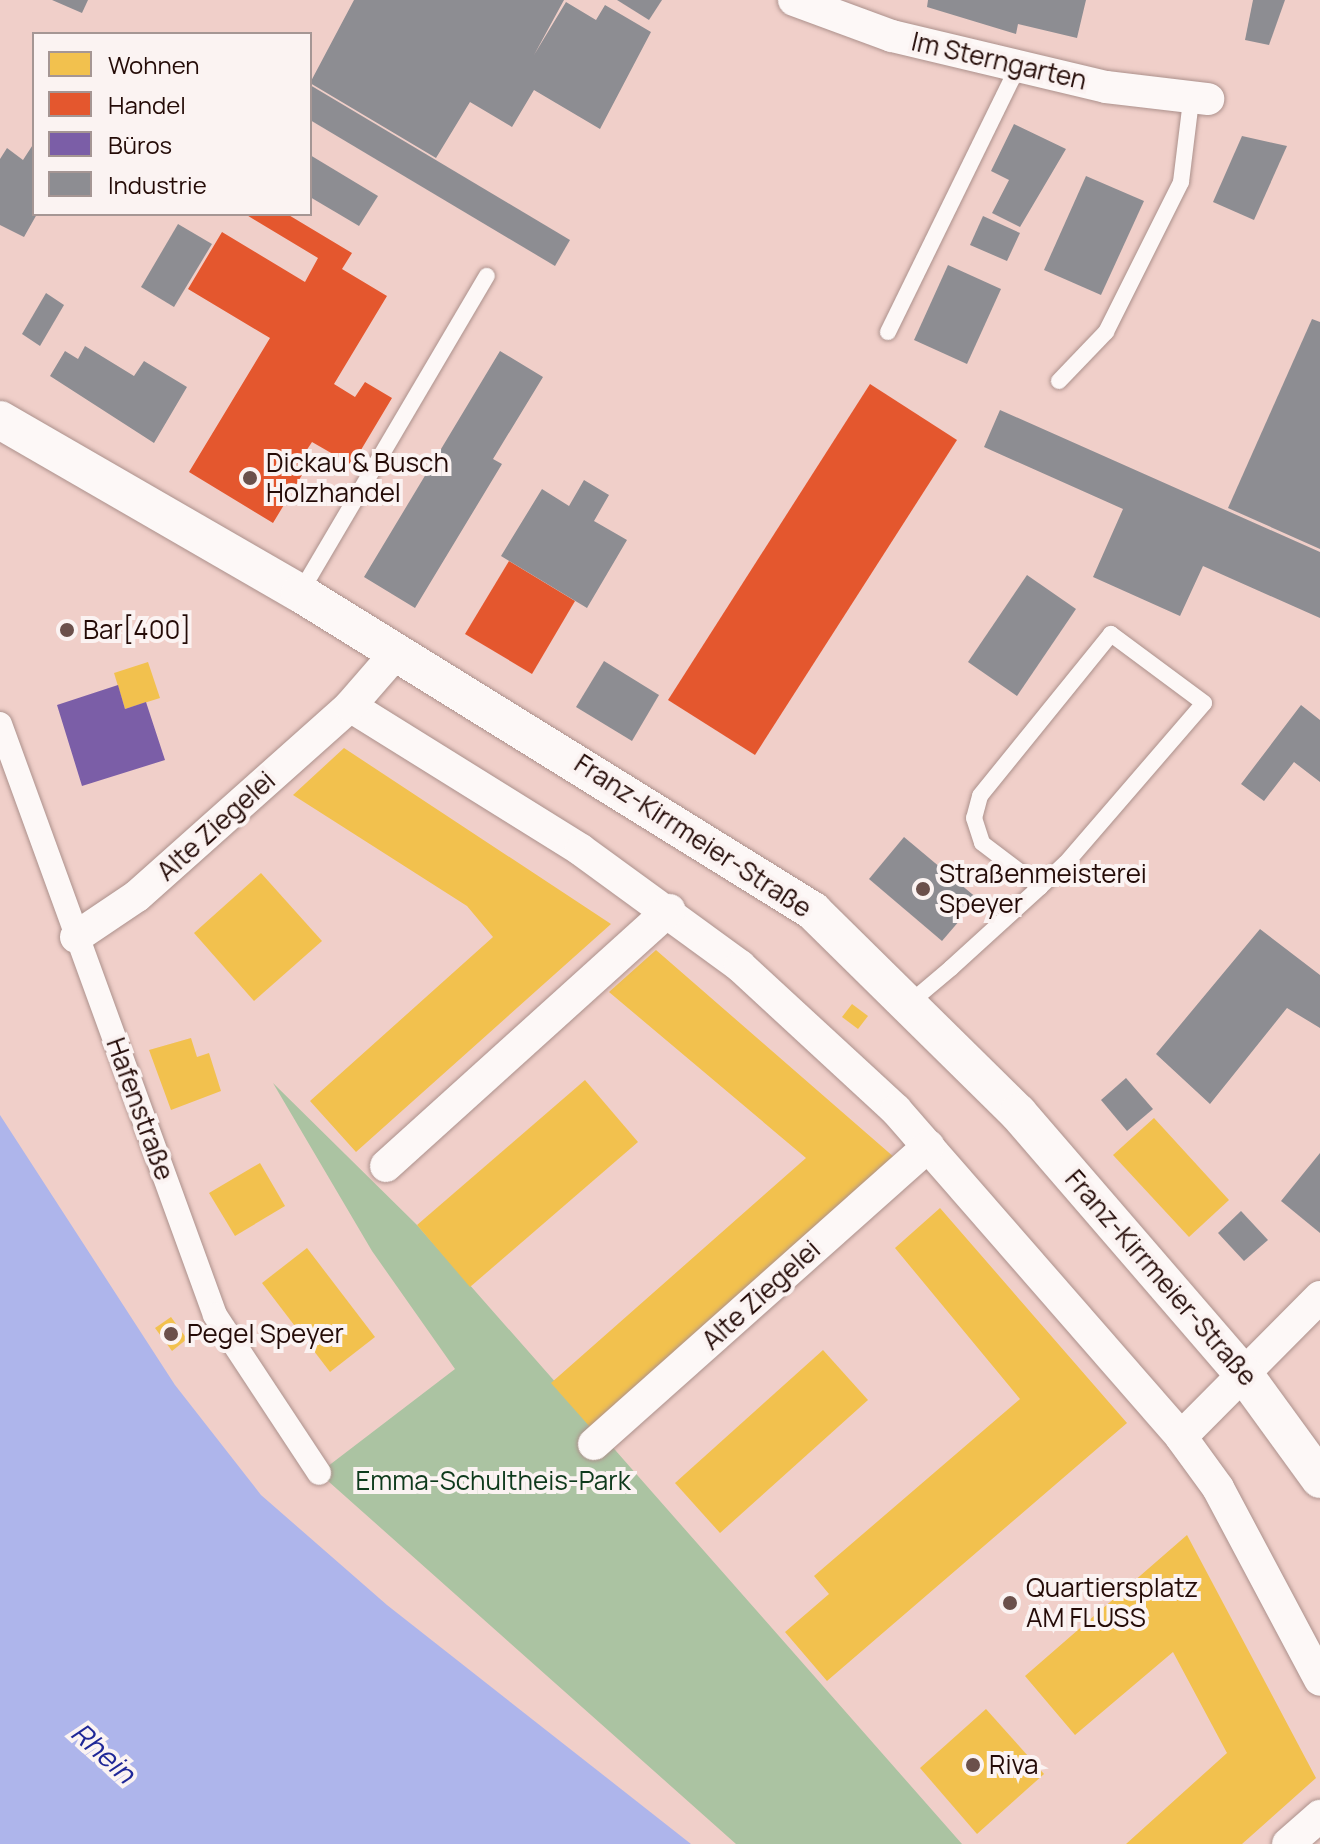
<!DOCTYPE html>
<meta charset="utf-8">
<style>
body{margin:0}
#map{position:relative;width:1320px;height:1844px;overflow:hidden;background:#f0cfc9;font-family:Manrope,sans-serif}
div>[style]{position:absolute}
.green>*{inset:0;background:#abc3a2}
.water>*{inset:0;background:#aeb5eb}
.homes>*{inset:0;background:#f2c14e}
.shops>*{inset:0;background:#e4572e}
.offices>*{inset:0;background:#7b5ea7}
.industry>*{inset:0;background:#8d8d92}
.roads{filter:drop-shadow(0 0 2px #ac918c) drop-shadow(0 0 2px #ac918c)}
.service>*{height:16px;margin:-8px;padding:0 8px;transform-origin:8px;border-radius:8px;background:#fdf8f7}
.pedestrian>*{height:24px;margin:-12px;padding:0 12px;transform-origin:12px;border-radius:12px;background:#fdf8f7}
.minor>*{height:32px;margin:-16px;padding:0 16px;transform-origin:16px;border-radius:16px;background:#fdf8f7}
.tertiary>*{height:38px;margin:-19px;padding:0 19px;transform-origin:19px;border-radius:19px;background:#fdf8f7}
.dots>*{width:22px;height:22px;translate:-50% -50%;box-sizing:border-box;border:4px solid #fbf3f2;border-radius:50%}
span{translate:-50% -50%;white-space:nowrap;text-align:center;line-height:1.15;-webkit-text-stroke:8px #fbf3f2;paint-order:stroke}
.street-label{font-size:26px;color:#240b07}
.poi-label{font-size:26px;color:#240b07}
.left{translate:0 -50%;text-align:left}
.park-label{font-size:26px;color:#0e3a1c}
.water-label{font-size:28px;color:#1f2797;font-style:italic}
.legend{position:absolute;left:32px;top:32px;width:280px;height:184px;box-sizing:border-box;background:#fbf3f2;border:2px solid #a59694;margin:0;padding:10px 14px;list-style:none;font-size:24px;color:#240b07}
.legend li{display:flex;align-items:center;gap:16px;height:40px}
.legend b{width:40px;border:2px solid #a59694}
</style>
<div id="map">
<div class="green">
<i style="clip-path:polygon(273px 1083px,417px 1225px,962px 1844px,736px 1844px,319px 1473px,455px 1369px,372px 1251px)"></i>
</div>
<div class="water">
<i style="clip-path:polygon(0 1115px,175px 1385px,261px 1495px,387px 1605px,691px 1844px,0 1844px)"></i>
</div>
<div class="homes">
<i style="clip-path:polygon(148px 662px,160px 698px,125px 709px,114px 673px)"></i>
<i style="clip-path:polygon(344px 748px,611px 924px,356px 1152px,310px 1101px,493px 937px,467px 906px,293px 795px)"></i>
<i style="clip-path:polygon(261px 873px,322px 941px,254px 1001px,194px 933px)"></i>
<i style="clip-path:polygon(656px 950px,895px 1158px,590px 1427px,551px 1383px,806px 1158px,609px 992px)"></i>
<i style="clip-path:polygon(852px 1004px,868px 1016px,858px 1029px,842px 1017px)"></i>
<i style="clip-path:polygon(191px 1038px,197px 1057px,209px 1053px,221px 1091px,171px 1110px,149px 1050px)"></i>
<i style="clip-path:polygon(585px 1080px,638px 1142px,470px 1287px,417px 1225px)"></i>
<i style="clip-path:polygon(1154px 1118px,1229px 1200px,1189px 1237px,1113px 1155px)"></i>
<i style="clip-path:polygon(260px 1163px,285px 1206px,235px 1236px,209px 1193px)"></i>
<i style="clip-path:polygon(940px 1208px,1127px 1423px,827px 1681px,785px 1632px,829px 1594px,814px 1576px,1020px 1399px,895px 1248px)"></i>
<i style="clip-path:polygon(307px 1248px,375px 1337px,330px 1372px,262px 1283px)"></i>
<i style="clip-path:polygon(171px 1317px,187px 1339px,172px 1351px,155px 1328px)"></i>
<i style="clip-path:polygon(823px 1350px,868px 1400px,720px 1533px,675px 1483px)"></i>
<i style="clip-path:polygon(1187px 1535px,1316px 1778px,1242px 1844px,1126px 1844px,1227px 1753px,1173px 1652px,1075px 1735px,1025px 1676px)"></i>
<i style="clip-path:polygon(986px 1709px,1044px 1774px,977px 1834px,920px 1768px)"></i>
</div>
<div class="shops">
<i style="clip-path:polygon(245px 214px,287px 214px,352px 253px,342px 269px,387px 296px,334px 384px,355px 397px,365px 382px,392px 398px,352px 465px,312px 442px,297px 465px,305px 470px,273px 523px,189px 472px,270px 338px,188px 289px,222px 232px,305px 282px,318px 258px)"></i>
<i style="clip-path:polygon(870px 384px,957px 440px,755px 755px,668px 700px)"></i>
<i style="clip-path:polygon(509px 561px,575px 601px,532px 674px,465px 634px)"></i>
</div>
<div class="offices">
<i style="clip-path:polygon(118px 685px,125px 709px,146px 702px,165px 760px,82px 786px,57px 705px)"></i>
</div>
<div class="industry">
<i style="clip-path:polygon(52px 0,88px 0,82px 13px)"></i>
<i style="clip-path:polygon(354px 0,564px 0,534px 55px,566px 2px,596px 20px,605px 5px,651px 32px,600px 129px,534px 90px,512px 127px,470px 102px,436px 158px,310px 83px)"></i>
<i style="clip-path:polygon(617px 0,662px 0,649px 20px)"></i>
<i style="clip-path:polygon(928px 0,1086px 0,1077px 38px,1018px 24px,1016px 34px,927px 7px)"></i>
<i style="clip-path:polygon(1253px 0,1285px 0,1269px 45px,1245px 40px)"></i>
<i style="clip-path:polygon(310px 85px,570px 240px,555px 266px,310px 120px)"></i>
<i style="clip-path:polygon(1014px 124px,1066px 149px,1020px 227px,992px 213px,1009px 180px,991px 171px)"></i>
<i style="clip-path:polygon(1242px 136px,1287px 146px,1254px 220px,1213px 202px)"></i>
<i style="clip-path:polygon(34px 143px,37px 214px,24px 237px,0 225px,0 159px,7px 148px,23px 160px)"></i>
<i style="clip-path:polygon(310px 155px,378px 196px,359px 226px,310px 197px)"></i>
<i style="clip-path:polygon(1086px 176px,1144px 201px,1101px 295px,1044px 270px)"></i>
<i style="clip-path:polygon(983px 216px,1020px 233px,1007px 261px,970px 245px)"></i>
<i style="clip-path:polygon(178px 224px,212px 244px,174px 307px,141px 287px)"></i>
<i style="clip-path:polygon(948px 265px,1001px 289px,967px 364px,914px 340px)"></i>
<i style="clip-path:polygon(46px 293px,64px 305px,40px 346px,22px 334px)"></i>
<i style="clip-path:polygon(1312px 319px,1320px 322px,1320px 549px,1228px 508px)"></i>
<i style="clip-path:polygon(85px 346px,134px 376px,144px 361px,187px 387px,154px 443px,50px 376px,65px 351px,78px 359px)"></i>
<i style="clip-path:polygon(500px 351px,543px 377px,493px 459px,502px 464px,415px 608px,364px 577px)"></i>
<i style="clip-path:polygon(1000px 410px,1320px 552px,1320px 618px,1203px 566px,1180px 616px,1093px 577px,1123px 509px,984px 447px)"></i>
<i style="clip-path:polygon(584px 480px,609px 495px,594px 521px,627px 540px,587px 608px,501px 556px,542px 489px,569px 506px)"></i>
<i style="clip-path:polygon(1027px 575px,1076px 609px,1017px 696px,968px 662px)"></i>
<i style="clip-path:polygon(604px 661px,659px 695px,632px 741px,576px 707px)"></i>
<i style="clip-path:polygon(1301px 705px,1320px 720px,1320px 782px,1294px 762px,1264px 801px,1241px 784px)"></i>
<i style="clip-path:polygon(904px 837px,978px 899px,942px 941px,869px 879px)"></i>
<i style="clip-path:polygon(1260px 929px,1320px 975px,1320px 1028px,1287px 1008px,1210px 1104px,1156px 1054px)"></i>
<i style="clip-path:polygon(1126px 1078px,1153px 1109px,1127px 1131px,1101px 1100px)"></i>
<i style="clip-path:polygon(1320px 1153px,1320px 1233px,1281px 1201px)"></i>
<i style="clip-path:polygon(1241px 1211px,1268px 1240px,1244px 1261px,1218px 1233px)"></i>
</div>
<div class="roads">
<div class="service">
<i style="left:888px;top:332px;width:297px;rotate:-63.9deg"></i>
<i style="left:1059px;top:381px;width:68px;rotate:-46.2deg"></i>
<i style="left:1106px;top:332px;width:168px;rotate:-63.4deg"></i>
<i style="left:1181px;top:182px;width:82px;rotate:-83deg"></i>
<i style="left:300px;top:593px;width:368px;rotate:-59.5deg"></i>
<i style="left:912px;top:1001px;width:51px;rotate:-40.2deg"></i>
<i style="left:951px;top:968px;width:120px;rotate:-42.3deg"></i>
<i style="left:1040px;top:887px;width:35px;rotate:-43deg"></i>
<i style="left:1066px;top:863px;width:211px;rotate:-49.2deg"></i>
<i style="left:1204px;top:703px;width:116px;rotate:-143.4deg"></i>
<i style="left:1111px;top:634px;width:208px;rotate:129deg"></i>
<i style="left:980px;top:796px;width:23px;rotate:105deg"></i>
<i style="left:974px;top:818px;width:26px;rotate:72deg"></i>
<i style="left:982px;top:843px;width:73px;rotate:37.2deg"></i>
</div>
<div class="pedestrian">
<i style="left:0;top:724px;width:629px;rotate:70.01deg"></i>
<i style="left:215px;top:1315px;width:189px;rotate:56.6deg"></i>
</div>
<div class="minor">
<i style="left:794px;top:0;width:104px;rotate:20.2deg"></i>
<i style="left:892px;top:36px;width:220px;rotate:13.4deg"></i>
<i style="left:1106px;top:87px;width:103px;rotate:6.7deg"></i>
<i style="left:350px;top:706px;width:272px;rotate:31.9deg"></i>
<i style="left:581px;top:850px;width:197px;rotate:36.1deg"></i>
<i style="left:740px;top:966px;width:212px;rotate:42.7deg"></i>
<i style="left:896px;top:1110px;width:434px;rotate:48.9deg"></i>
<i style="left:76px;top:937px;width:73px;rotate:-33.9deg"></i>
<i style="left:137px;top:896px;width:285px;rotate:-41.7deg"></i>
<i style="left:350px;top:706px;width:70px;rotate:-49deg"></i>
<i style="left:386px;top:1166px;width:382px;rotate:-42.1deg"></i>
<i style="left:1320px;top:1297px;width:197px;rotate:134.8deg"></i>
<i style="left:1181px;top:1437px;width:63px;rotate:54deg"></i>
<i style="left:1218px;top:1488px;width:217px;rotate:62deg"></i>
<i style="left:594px;top:1444px;width:448px;rotate:-41.7deg"></i>
<i style="left:1288px;top:1844px;width:43px;rotate:-41.2deg"></i>
</div>
<div class="tertiary">
<i style="left:0;top:420px;width:346px;rotate:30deg"></i>
<i style="left:300px;top:593px;width:604px;rotate:31.79deg"></i>
<i style="left:813px;top:911px;width:288px;rotate:44.6deg"></i>
<i style="left:1018px;top:1113px;width:349px;rotate:49.2deg"></i>
<i style="left:1246px;top:1377px;width:126px;rotate:54deg"></i>
</div>
</div>
<div class="dots">
<i style="left:250px;top:478px;background:#6b504b"></i>
<i style="left:67px;top:630px;background:#6b504b"></i>
<i style="left:923px;top:889px;background:#6b504b"></i>
<i style="left:171px;top:1334px;background:#6b504b"></i>
<i style="left:1010px;top:1603px;background:#6b504b"></i>
<i style="left:973px;top:1765px;background:#6b504b"></i>
</div>
<div class="street-label">
<span style="left:999px;top:61px;rotate:13deg">Im Sterngarten</span>
<span style="left:216px;top:826px;rotate:-42deg">Alte Ziegelei</span>
<span style="left:693px;top:836px;rotate:33deg">Franz-Kirrmeier-Straße</span>
<span style="left:140px;top:1109px;rotate:70deg">Hafenstraße</span>
<span style="left:1161px;top:1278px;rotate:49deg">Franz-Kirrmeier-Straße</span>
<span style="left:761px;top:1295px;rotate:-42deg">Alte Ziegelei</span>
</div>
<div class="poi-label">
<span class="left" style="left:266px;top:478px">Dickau &amp; Busch<br>Holzhandel</span>
<span class="left" style="left:83px;top:630px">Bar[400]</span>
<span class="left" style="left:939px;top:889px">Straßenmeisterei<br>Speyer</span>
<span class="left" style="left:187px;top:1334px">Pegel Speyer</span>
<span class="left" style="left:1026px;top:1603px">Quartiersplatz<br>AM FLUSS</span>
<span class="left" style="left:989px;top:1765px">Riva</span>
</div>
<div class="park-label">
<span style="left:493px;top:1481px">Emma-Schultheis-Park</span>
</div>
<div class="water-label">
<span style="left:104px;top:1752px;rotate:42deg">Rhein</span>
</div>
<ul class="legend">
<li><b style="height:22px;background:#f2c14e"></b>Wohnen</li>
<li><b style="height:22px;background:#e4572e"></b>Handel</li>
<li><b style="height:22px;background:#7b5ea7"></b>Büros</li>
<li><b style="height:22px;background:#8d8d92"></b>Industrie</li>
</ul>
</div>
